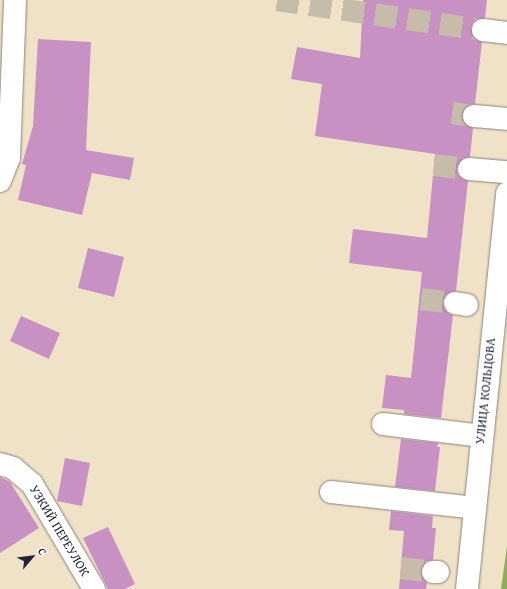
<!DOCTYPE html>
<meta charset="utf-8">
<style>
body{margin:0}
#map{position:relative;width:507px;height:589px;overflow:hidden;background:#f0e2c6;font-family:"Gentium Book Plus",serif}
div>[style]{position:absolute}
.forest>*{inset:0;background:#91aa5c}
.building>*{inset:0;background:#c791c4}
.minor-tunnel>*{height:22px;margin-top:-11px;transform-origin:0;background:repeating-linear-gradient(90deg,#c7bcaa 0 22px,transparent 0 33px)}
.roads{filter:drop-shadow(0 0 1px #898280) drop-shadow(0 0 1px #898280)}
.minor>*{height:22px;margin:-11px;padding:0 11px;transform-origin:11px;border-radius:11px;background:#fff}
span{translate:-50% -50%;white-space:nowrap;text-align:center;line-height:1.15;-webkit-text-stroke:3px #fff;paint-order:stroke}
.street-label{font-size:13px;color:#22223b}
.north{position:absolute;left:12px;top:537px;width:40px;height:40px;-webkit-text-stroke:3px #fff;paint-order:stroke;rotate:62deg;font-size:11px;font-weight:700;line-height:16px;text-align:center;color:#22223b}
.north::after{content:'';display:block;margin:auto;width:14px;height:18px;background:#22223b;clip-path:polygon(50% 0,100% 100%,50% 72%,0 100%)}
</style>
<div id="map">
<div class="forest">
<i style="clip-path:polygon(507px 546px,507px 589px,501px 589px)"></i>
</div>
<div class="building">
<i style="clip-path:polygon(363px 0,487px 0,485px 18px,473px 22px,471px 29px,475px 40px,482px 42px,475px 104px,468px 105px,462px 114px,463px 122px,473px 128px,470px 157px,463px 158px,457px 168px,458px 175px,468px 181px,456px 291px,446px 295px,443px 301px,447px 312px,453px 315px,441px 418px,404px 414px,404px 410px,382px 408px,386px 375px,411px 378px,422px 272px,349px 263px,353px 229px,427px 238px,435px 154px,315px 136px,322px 84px,291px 79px,297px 47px,360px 58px)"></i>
<i style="clip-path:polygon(38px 39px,91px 42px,86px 150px,134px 158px,130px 180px,92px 173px,82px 215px,18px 200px,26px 165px,22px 164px,33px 126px)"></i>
<i style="clip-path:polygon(88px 248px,124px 257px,114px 297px,78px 288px)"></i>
<i style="clip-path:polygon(21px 316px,60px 333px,49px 359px,10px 341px)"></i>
<i style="clip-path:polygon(401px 439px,438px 443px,437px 447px,440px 447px,435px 491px,395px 487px)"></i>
<i style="clip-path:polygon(65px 458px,90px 463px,82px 506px,57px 501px)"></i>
<i style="clip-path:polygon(0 477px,10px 482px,39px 528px,0 553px)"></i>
<i style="clip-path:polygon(391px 511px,433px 516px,432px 528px,436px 528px,433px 560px,426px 561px,421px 572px,427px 583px,426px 589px,399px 589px,404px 531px,389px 530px)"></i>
<i style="clip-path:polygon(108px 527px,135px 584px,125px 589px,108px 589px,83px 538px)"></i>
</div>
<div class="minor-tunnel">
<i style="left:277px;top:0;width:208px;rotate:8.3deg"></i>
<i style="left:452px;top:113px;width:22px;rotate:8deg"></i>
<i style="left:434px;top:165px;width:35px;rotate:7deg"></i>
<i style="left:421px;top:299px;width:34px;rotate:7deg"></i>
<i style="left:401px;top:568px;width:32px;rotate:7deg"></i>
</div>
<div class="roads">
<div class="minor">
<i style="left:483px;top:30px;width:24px;rotate:7deg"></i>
<i style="left:474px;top:116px;width:33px;rotate:5deg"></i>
<i style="left:469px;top:169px;width:38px;rotate:5deg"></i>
<i style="left:0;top:181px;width:25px;rotate:-69deg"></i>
<i style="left:9px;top:158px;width:158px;rotate:-87.8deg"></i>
<i style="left:455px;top:303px;width:12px;rotate:9deg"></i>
<i style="left:383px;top:424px;width:100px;rotate:6.9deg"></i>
<i style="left:0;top:464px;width:14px;rotate:17deg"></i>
<i style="left:13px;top:468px;width:25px;rotate:40deg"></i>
<i style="left:32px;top:484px;width:122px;rotate:59.4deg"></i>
<i style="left:331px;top:492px;width:145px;rotate:6.3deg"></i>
<i style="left:433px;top:572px;width:5px"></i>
<i style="left:467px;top:589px;width:398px;rotate:-84.2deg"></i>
</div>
</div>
<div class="street-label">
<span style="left:486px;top:391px;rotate:-84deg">УЛИЦА КОЛЬЦОВА</span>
<span style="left:59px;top:531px;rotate:59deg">УЗКИЙ ПЕРЕУЛОК</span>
</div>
<div class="north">С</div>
</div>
